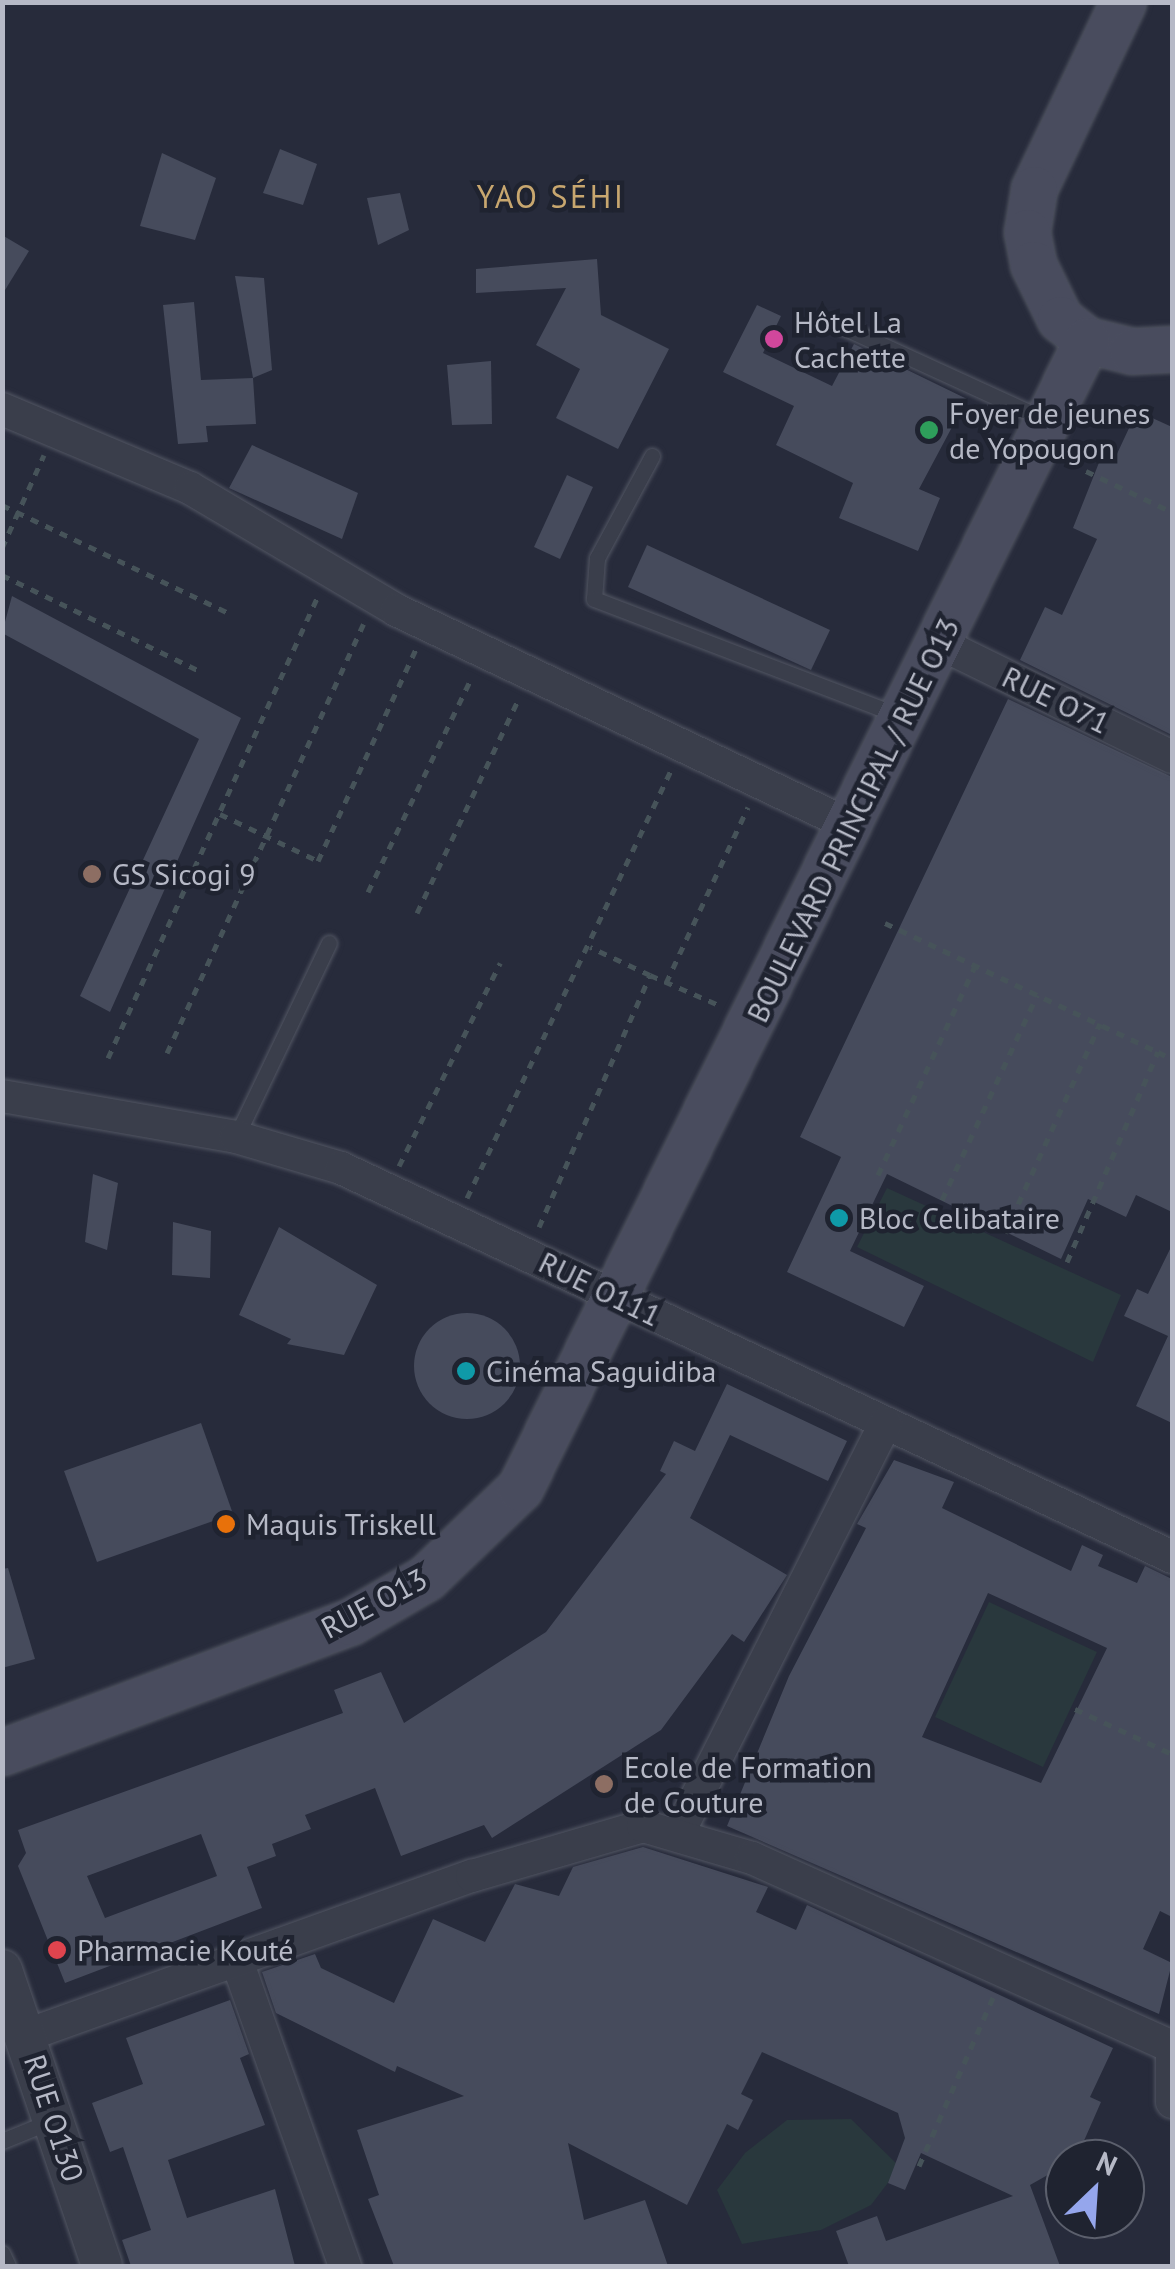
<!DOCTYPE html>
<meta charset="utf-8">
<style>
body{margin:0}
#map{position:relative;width:1175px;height:2269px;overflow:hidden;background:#272b3b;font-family:"PT Sans",sans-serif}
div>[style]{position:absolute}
.green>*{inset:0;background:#29383d}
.building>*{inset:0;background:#464b5c}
.round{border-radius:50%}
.path>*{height:5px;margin-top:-2.5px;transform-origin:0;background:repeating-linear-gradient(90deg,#465359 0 8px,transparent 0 16px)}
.roads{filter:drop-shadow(0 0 2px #525663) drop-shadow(0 0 2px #525663)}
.service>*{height:15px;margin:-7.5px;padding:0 7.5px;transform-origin:7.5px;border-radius:7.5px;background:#3a3e4b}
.minor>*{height:32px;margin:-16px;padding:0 16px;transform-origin:16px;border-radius:16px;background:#3a3e4b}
.tertiary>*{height:40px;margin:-20px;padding:0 20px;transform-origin:20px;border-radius:20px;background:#3a3e4b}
.secondary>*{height:45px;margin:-22.5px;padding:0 22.5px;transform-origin:22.5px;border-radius:22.5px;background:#494c5e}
.dots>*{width:28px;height:28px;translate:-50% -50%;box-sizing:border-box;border:5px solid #1f2330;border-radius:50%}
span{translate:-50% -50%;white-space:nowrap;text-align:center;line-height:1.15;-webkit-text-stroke:9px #1f2330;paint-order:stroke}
.poi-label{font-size:30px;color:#b6b9c6}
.left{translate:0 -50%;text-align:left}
.street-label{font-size:30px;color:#b6b9c6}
.neighbourhood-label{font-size:32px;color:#c8a76f;letter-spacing:2.5px}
.frame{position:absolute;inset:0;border:5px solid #b6b9c6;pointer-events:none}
.north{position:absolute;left:1045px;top:2139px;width:100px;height:100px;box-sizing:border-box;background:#1f2330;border:2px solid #5b5f6c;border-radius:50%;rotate:25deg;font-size:28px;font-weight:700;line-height:40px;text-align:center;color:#b6b9c6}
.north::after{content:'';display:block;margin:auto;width:35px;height:45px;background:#95a6ec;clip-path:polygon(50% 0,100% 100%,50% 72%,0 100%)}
</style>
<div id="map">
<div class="green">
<i style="clip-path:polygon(887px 1188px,1121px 1295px,1093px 1362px,857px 1247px)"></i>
<i style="clip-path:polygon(989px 1602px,1097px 1652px,1043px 1767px,935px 1717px)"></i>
<i style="clip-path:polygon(851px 2119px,900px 2167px,871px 2205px,821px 2230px,742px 2244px,717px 2190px,745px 2153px,787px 2120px)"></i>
</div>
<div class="building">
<i style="clip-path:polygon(280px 149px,317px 164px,303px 205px,263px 193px)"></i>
<i style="clip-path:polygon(162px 153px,216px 178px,195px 240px,140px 226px)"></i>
<i style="clip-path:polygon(400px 193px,409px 230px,378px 245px,367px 198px)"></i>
<i style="clip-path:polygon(2px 235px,29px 251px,2px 295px)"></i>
<i style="clip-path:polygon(597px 259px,601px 315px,669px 349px,618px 449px,556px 418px,580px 369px,536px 345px,566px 288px,476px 293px,476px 269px)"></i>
<i style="clip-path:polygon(235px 276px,264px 278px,272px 370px,253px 378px)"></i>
<i style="clip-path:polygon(194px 302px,201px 380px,253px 378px,256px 424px,206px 426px,208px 442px,178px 444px,163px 305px)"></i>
<i style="clip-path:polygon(757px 305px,781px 316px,763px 353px,832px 386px,854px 344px,967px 399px,919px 489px,940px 498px,918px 551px,839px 518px,853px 483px,776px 445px,794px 406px,723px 372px)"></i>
<i style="clip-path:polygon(491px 361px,492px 424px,452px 425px,447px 365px)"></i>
<i style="clip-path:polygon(1137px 411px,1172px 427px,1172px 735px,1020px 660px,1045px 607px,1062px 615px,1097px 539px,1073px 528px,1104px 450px,1116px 456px)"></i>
<i style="clip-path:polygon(252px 445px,358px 493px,342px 539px,229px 488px)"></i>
<i style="clip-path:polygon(567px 475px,593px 487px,560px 559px,534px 547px)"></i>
<i style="clip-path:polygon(647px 545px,830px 630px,811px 670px,628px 587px)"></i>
<i style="clip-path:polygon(12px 596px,241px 718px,110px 1012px,80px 996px,199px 739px,2px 633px)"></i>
<i style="clip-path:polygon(1008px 699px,1172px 777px,1172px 1212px,1136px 1195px,1126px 1217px,1088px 1199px,1061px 1259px,887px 1174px,850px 1251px,924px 1286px,904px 1327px,787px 1272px,841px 1157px,800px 1137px)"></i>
<i style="clip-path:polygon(93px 1174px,118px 1183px,107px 1250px,85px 1242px)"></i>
<i style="clip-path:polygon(173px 1222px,211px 1231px,210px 1278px,172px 1275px)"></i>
<i style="clip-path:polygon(279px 1227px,377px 1285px,344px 1355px,287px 1344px,291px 1339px,239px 1315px)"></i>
<i style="clip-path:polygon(1172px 1245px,1172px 1423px,1136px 1406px,1168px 1336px,1124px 1316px,1137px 1289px,1148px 1294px)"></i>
<i class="round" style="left:414px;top:1313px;width:106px;height:106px"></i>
<i style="clip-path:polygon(evenodd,727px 1384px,847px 1441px,828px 1481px,730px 1435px,690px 1518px,787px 1575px,744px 1642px,732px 1634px,661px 1730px,492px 1838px,484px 1825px,401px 1856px,375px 1788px,305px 1815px,311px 1829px,272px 1844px,276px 1856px,247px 1867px,262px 1908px,65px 1983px,18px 1866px,26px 1853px,18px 1830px,343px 1713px,334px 1690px,381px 1672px,404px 1723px,546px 1632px,666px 1474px,660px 1471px,674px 1441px,695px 1451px,727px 1384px,201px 1834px,217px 1876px,105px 1918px,87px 1876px,201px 1834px)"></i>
<i style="clip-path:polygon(201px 1423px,233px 1514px,97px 1562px,64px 1471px)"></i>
<i style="clip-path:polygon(evenodd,894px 1460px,954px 1482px,942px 1508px,1071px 1571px,1082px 1545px,1103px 1555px,1098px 1566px,1137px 1583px,1145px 1566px,1172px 1579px,1172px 1917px,1160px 1911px,1143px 1949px,1172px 1963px,1159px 2014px,727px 1826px,789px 1676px,866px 1528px,857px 1524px,894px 1460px,988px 1593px,1107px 1648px,1041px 1783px,922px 1737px,988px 1593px)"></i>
<i style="clip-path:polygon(8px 1568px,35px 1659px,2px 1668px,2px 1569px)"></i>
<i style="clip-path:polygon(643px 1847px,768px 1887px,756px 1912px,796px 1930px,807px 1905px,1113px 2048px,1090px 2097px,1101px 2102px,1076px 2159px,1030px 2185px,1060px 2266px,849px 2266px,836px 2231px,877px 2216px,886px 2241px,1013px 2196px,921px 2153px,905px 2190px,888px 2183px,905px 2138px,898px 2113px,762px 2052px,741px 2094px,753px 2100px,738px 2130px,727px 2124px,687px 2205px,568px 2143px,584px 2220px,645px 2200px,668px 2266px,394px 2266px,368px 2199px,379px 2195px,357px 2130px,464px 2096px,397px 2066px,395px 2072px,276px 2013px,262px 1972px,315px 1954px,321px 1968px,394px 2003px,433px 1919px,485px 1942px,515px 1884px,559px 1896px,573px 1867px)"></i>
<i style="clip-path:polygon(230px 2000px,249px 2054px,240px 2058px,265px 2125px,168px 2160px,187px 2218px,275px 2189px,295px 2266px,131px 2266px,122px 2240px,151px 2230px,123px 2147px,110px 2152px,92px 2103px,143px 2084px,126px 2038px)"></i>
</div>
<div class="path">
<i style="left:1086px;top:471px;width:95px;rotate:25.5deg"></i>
<i style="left:2px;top:505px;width:254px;rotate:25.5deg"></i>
<i style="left:2px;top:548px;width:102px;rotate:-65.7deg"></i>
<i style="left:2px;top:575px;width:222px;rotate:25.9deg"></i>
<i style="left:220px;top:814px;width:109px;rotate:25.6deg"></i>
<i style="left:318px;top:861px;width:234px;rotate:-65.2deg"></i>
<i style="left:368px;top:892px;width:237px;rotate:-64.2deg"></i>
<i style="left:417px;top:913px;width:238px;rotate:-64.6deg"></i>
<i style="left:885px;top:923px;width:302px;rotate:25.3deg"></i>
<i style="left:650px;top:975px;width:77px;rotate:23.6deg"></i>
<i style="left:666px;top:983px;width:194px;rotate:-65deg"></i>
<i style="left:167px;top:1053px;width:472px;rotate:-65.4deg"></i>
<i style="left:108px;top:1058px;width:507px;rotate:-65.56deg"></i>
<i style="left:399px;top:1166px;width:227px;rotate:-63.5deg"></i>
<i style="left:878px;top:1175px;width:230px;rotate:-65.1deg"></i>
<i style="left:467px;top:1198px;width:474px;rotate:-64.5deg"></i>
<i style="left:942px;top:1200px;width:226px;rotate:-65.1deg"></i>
<i style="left:539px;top:1227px;width:275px;rotate:-66.2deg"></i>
<i style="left:650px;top:975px;width:66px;rotate:-155deg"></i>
<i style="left:1005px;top:1233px;width:230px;rotate:-65.6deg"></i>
<i style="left:1067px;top:1262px;width:229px;rotate:-66.6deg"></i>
<i style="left:1158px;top:1052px;width:16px;rotate:27deg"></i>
<i style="left:1075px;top:1709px;width:107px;rotate:24.9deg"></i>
<i style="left:919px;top:2166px;width:187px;rotate:-66.3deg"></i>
</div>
<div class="roads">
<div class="service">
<i style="left:832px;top:322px;width:233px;rotate:24.6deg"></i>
<i style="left:652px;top:456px;width:116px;rotate:118.3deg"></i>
<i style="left:597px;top:558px;width:41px;rotate:94.2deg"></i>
<i style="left:594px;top:599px;width:322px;rotate:20.9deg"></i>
<i style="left:236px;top:1137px;width:215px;rotate:-64.4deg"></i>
<i style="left:2px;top:2141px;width:53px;rotate:-22.2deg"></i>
<i style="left:2px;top:2253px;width:14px;rotate:65deg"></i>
</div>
<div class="minor">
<i style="left:2px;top:409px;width:204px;rotate:22.8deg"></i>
<i style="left:190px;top:488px;width:239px;rotate:30.6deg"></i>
<i style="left:396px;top:610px;width:505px;rotate:25.35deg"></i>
<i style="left:939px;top:643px;width:259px;rotate:26.1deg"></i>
<i style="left:2px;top:1096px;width:238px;rotate:9.9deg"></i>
<i style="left:236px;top:1137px;width:109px;rotate:16.4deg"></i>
<i style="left:341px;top:1168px;width:918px;rotate:25.08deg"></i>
<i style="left:679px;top:1832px;width:458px;rotate:-63.2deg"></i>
<i style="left:237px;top:1961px;width:324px;rotate:70.5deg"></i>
<i style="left:27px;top:2035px;width:473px;rotate:-19.7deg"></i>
<i style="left:472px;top:1876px;width:178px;rotate:-16.3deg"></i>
<i style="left:643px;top:1826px;width:114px;rotate:16.4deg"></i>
<i style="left:752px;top:1858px;width:461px;rotate:24.2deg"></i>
<i style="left:1172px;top:2045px;width:57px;rotate:90deg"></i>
</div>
<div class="tertiary">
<i style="left:2px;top:1970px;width:312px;rotate:71.3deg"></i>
</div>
<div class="secondary">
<i style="left:1123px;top:2px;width:207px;rotate:115.5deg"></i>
<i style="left:1034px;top:189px;width:44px;rotate:99.2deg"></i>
<i style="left:1027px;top:232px;width:33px;rotate:79deg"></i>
<i style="left:1033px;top:264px;width:61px;rotate:63.9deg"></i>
<i style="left:1060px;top:319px;width:34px;rotate:38deg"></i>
<i style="left:1087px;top:340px;width:46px;rotate:13.7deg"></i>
<i style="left:1132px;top:351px;width:40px;rotate:-2.9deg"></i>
<i style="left:2px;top:1752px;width:371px;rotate:-20.5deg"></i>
<i style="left:350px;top:1622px;width:88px;rotate:-30.1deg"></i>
<i style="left:426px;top:1578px;width:130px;rotate:-43.8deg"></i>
<i style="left:520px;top:1488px;width:1280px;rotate:-63.72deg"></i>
</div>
</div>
<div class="dots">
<i style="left:774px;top:339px;background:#d1479c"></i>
<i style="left:929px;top:430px;background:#2e9e5b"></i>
<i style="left:92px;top:874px;background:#8d6e63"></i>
<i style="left:839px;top:1218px;background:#0f9aa8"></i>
<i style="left:466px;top:1371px;background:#0f9aa8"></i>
<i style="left:226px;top:1524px;background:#e8710a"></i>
<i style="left:604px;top:1784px;background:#8d6e63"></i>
<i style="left:57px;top:1950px;background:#e0444e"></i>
</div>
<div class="poi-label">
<span class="left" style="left:794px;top:339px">Hôtel La<br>Cachette</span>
<span class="left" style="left:949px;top:430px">Foyer de jeunes<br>de Yopougon</span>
<span class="left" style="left:112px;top:874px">GS Sicogi 9</span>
<span class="left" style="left:859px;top:1218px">Bloc Celibataire</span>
<span class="left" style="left:486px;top:1371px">Cinéma Saguidiba</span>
<span class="left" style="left:246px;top:1524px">Maquis Triskell</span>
<span class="left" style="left:624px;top:1784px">Ecole de Formation<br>de Couture</span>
<span class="left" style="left:77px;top:1950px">Pharmacie Kouté</span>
</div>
<div class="street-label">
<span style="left:1056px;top:700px;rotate:26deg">RUE O71</span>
<span style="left:853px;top:820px;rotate:-64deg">BOULEVARD PRINCIPAL / RUE O13</span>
<span style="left:600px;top:1289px;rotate:26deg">RUE O111</span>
<span style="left:374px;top:1603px;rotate:-28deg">RUE O13</span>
<span style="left:54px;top:2118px;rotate:72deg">RUE O130</span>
</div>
<div class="neighbourhood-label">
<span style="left:551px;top:196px">YAO SÉHI</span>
</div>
<div class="frame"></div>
<div class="north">N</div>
</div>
